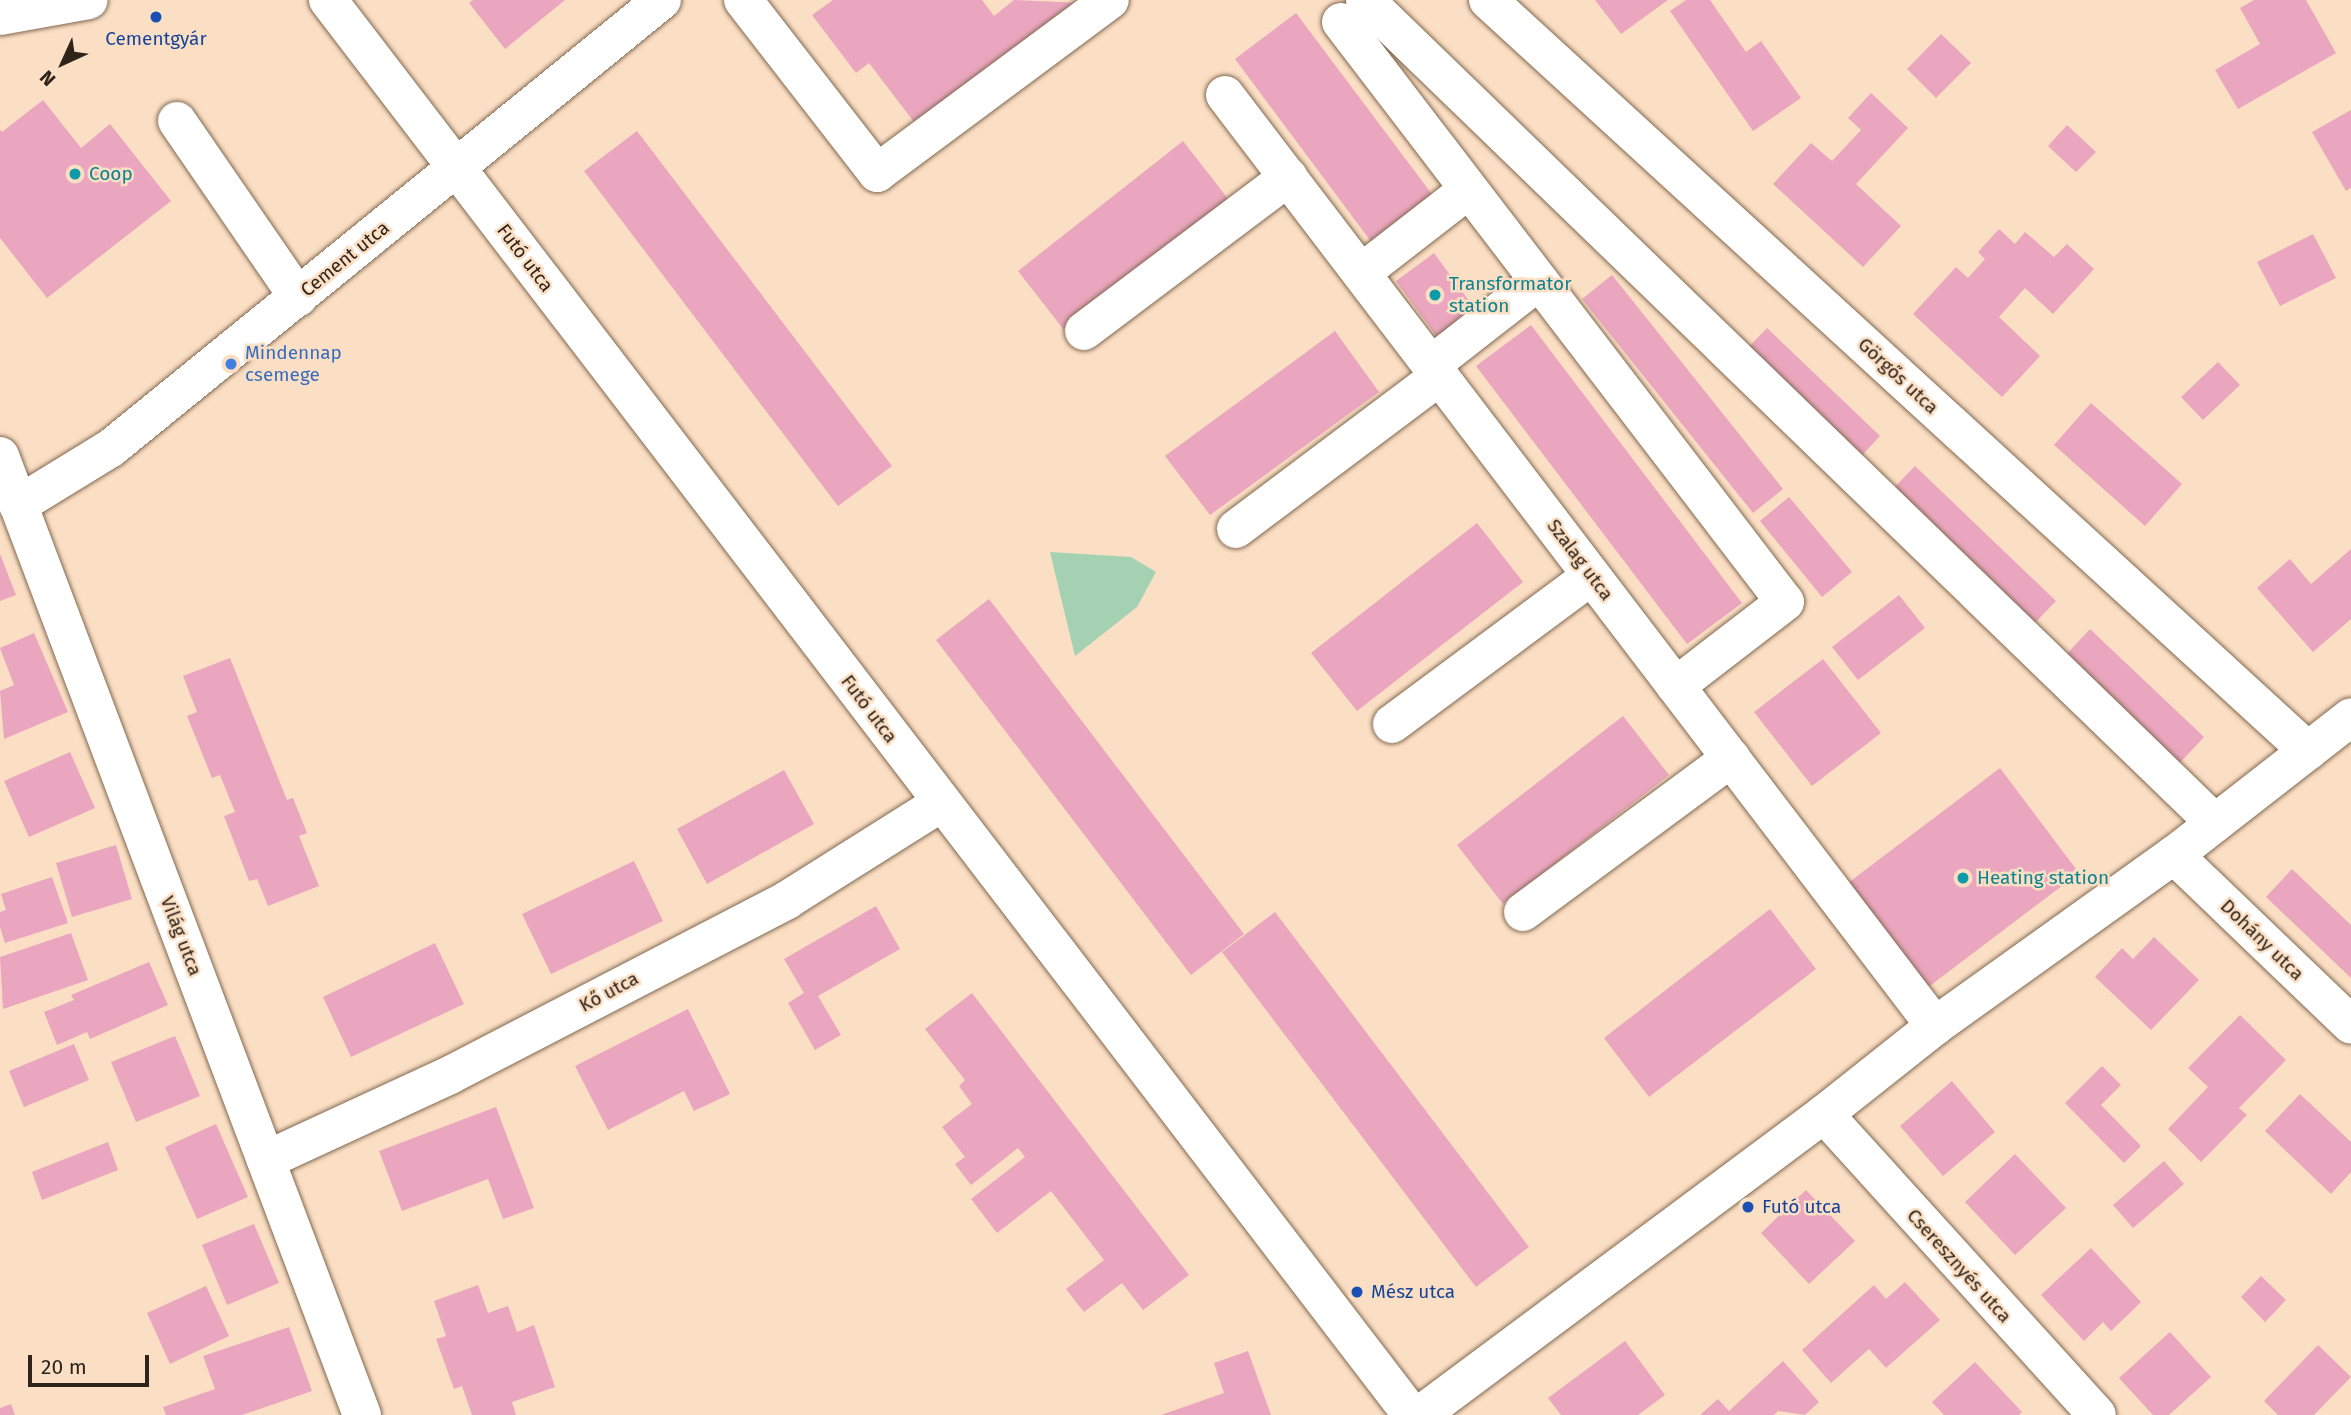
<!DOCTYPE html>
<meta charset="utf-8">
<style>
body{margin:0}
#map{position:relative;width:2351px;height:1415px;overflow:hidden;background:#fbdfc4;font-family:"Fira Sans",sans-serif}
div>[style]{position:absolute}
.green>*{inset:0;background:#a3d1b1}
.building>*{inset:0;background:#eaa6be}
.roads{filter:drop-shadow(0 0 2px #816951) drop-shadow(0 0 2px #816951)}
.minor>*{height:38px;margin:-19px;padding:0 19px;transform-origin:19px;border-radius:19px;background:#fff}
.major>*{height:38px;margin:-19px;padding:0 19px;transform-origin:19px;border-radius:19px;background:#fff}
.dots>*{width:19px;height:19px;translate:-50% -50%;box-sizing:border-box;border:4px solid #fbdfc4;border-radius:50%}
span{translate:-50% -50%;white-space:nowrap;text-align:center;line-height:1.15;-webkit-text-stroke:5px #fbdfc4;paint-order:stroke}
.transit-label{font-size:19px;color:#164399}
.left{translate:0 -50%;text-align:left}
.culture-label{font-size:19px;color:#0d838f}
.street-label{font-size:19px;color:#2f241a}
.shop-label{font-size:19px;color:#366cbe}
.north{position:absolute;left:28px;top:28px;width:70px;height:70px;-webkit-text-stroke:5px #fbdfc4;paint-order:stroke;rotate:225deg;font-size:19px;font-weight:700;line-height:28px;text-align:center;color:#2f241a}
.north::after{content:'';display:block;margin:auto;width:24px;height:32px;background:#2f241a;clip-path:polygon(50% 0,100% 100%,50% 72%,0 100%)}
.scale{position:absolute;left:28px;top:1355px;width:121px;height:32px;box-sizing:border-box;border:4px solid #2f241a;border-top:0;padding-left:9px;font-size:21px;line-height:24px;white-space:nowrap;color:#2f241a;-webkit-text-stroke:5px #fbdfc4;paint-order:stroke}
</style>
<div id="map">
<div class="green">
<i style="clip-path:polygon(1050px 552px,1131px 557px,1156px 572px,1137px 607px,1075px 656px)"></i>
</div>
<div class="building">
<i style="clip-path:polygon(473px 0,565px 0,505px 49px,469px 3px)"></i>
<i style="clip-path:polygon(833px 0,982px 0,994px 16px,1014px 0,1079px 3px,917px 126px,869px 63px,856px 73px,812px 15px)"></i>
<i style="clip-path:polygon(1595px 0,1668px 0,1621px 34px)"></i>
<i style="clip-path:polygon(1686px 0,1710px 0,1746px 52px,1761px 41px,1801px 98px,1753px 131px,1670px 11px)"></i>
<i style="clip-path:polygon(2254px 0,2306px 0,2336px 53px,2238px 109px,2215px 70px,2260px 44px,2240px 8px)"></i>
<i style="clip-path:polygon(1296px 13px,1437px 201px,1375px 247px,1235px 59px)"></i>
<i style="clip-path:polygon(1941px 34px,1971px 63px,1936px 98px,1907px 69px)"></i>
<i style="clip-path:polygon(1871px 93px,1908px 128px,1856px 184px,1901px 226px,1863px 267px,1773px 184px,1811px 143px,1832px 161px,1861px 130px,1848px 118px)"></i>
<i style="clip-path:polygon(43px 100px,81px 148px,110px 124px,171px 201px,47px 298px,0 238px,0 130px,2px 132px)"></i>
<i style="clip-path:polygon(2351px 110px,2351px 188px,2346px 191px,2312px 132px)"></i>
<i style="clip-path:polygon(2067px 125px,2096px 152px,2076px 172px,2048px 146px)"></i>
<i style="clip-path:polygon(637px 131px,892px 466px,838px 506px,584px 171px)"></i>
<i style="clip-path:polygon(1183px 141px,1229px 200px,1064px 330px,1018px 271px)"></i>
<i style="clip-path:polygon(1999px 229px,2015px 244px,2025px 232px,2054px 257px,2067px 244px,2094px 269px,2053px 314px,2025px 288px,1999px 317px,2040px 356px,2002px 397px,1913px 314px,1956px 267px,1968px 278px,1985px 259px,1978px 252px)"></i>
<i style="clip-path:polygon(2313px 234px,2336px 278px,2280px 306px,2257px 262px)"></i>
<i style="clip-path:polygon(1434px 253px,1475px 309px,1437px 337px,1396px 281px)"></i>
<i style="clip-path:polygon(1612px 275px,1783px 489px,1753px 513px,1582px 299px)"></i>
<i style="clip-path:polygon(1531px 325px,1742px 603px,1687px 644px,1476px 366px)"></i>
<i style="clip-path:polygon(1767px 328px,1880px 436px,1854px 464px,1740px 356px)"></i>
<i style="clip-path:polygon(1335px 331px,1379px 392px,1210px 515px,1165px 456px)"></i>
<i style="clip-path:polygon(2218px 362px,2240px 385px,2203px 420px,2181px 397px)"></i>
<i style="clip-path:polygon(2091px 403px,2182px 484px,2145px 526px,2054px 445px)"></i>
<i style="clip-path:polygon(1915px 466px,2056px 601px,2030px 628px,1888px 494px)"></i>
<i style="clip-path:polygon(1789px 497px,1852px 572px,1822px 597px,1760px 521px)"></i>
<i style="clip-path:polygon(1477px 523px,1523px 582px,1357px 711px,1311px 653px)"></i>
<i style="clip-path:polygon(2351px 549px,2351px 619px,2313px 652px,2257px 588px,2290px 559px,2311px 584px)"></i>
<i style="clip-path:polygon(0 554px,16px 595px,0 601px)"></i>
<i style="clip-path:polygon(1899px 595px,1925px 628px,1858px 680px,1832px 647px)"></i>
<i style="clip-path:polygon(989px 599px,1244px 934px,1191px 975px,936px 640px)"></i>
<i style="clip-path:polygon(2090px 629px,2204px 737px,2178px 765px,2064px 657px)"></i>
<i style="clip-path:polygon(34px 633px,68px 712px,4px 739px,0 691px,14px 685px,0 648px)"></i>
<i style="clip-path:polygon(230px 658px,287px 800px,293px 798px,307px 833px,299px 836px,319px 886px,268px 906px,257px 879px,249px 881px,224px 816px,235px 812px,220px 775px,212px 778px,187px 716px,197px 712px,183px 676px)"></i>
<i style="clip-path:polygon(1823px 659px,1881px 733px,1812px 786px,1754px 712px)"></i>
<i style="clip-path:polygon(1623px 716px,1669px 775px,1503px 904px,1457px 845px)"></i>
<i style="clip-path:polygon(70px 752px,95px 808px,29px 837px,4px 781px)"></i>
<i style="clip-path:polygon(2000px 768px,2079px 873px,1927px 988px,1848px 883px)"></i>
<i style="clip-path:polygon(784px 770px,814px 824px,707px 884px,677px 829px)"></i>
<i style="clip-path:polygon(116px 845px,132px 899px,72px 917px,56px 863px)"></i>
<i style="clip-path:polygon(634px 861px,663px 921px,551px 974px,522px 914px)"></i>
<i style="clip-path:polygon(2292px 869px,2351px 925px,2351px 978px,2266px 897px)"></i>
<i style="clip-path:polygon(52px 877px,68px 923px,5px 943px,0 927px,0 912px,6px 910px,1px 894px)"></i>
<i style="clip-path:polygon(876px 906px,900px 949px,818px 996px,841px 1035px,815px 1050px,788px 1003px,804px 993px,784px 959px)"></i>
<i style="clip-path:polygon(1770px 909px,1816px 969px,1649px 1097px,1604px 1038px)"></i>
<i style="clip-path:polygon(1275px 912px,1529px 1247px,1476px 1287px,1222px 952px)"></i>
<i style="clip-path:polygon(71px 933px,88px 980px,3px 1009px,0 957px)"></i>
<i style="clip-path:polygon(2154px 937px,2199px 980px,2151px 1030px,2095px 977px,2122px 948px,2133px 959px)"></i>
<i style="clip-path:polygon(435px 943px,464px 1004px,351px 1057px,323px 997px)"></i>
<i style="clip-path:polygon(149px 962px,168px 1005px,90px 1039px,87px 1032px,57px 1045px,44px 1012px,74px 1000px,71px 995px)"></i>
<i style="clip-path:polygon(972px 993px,1189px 1275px,1143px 1310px,1122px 1283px,1084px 1312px,1066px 1289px,1104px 1260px,1051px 1191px,997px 1233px,971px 1199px,1025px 1157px,1018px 1148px,971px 1185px,955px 1164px,965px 1157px,942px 1127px,972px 1104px,959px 1086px,965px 1080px,925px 1029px)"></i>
<i style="clip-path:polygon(688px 1009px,730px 1094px,694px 1111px,684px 1091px,608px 1130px,575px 1066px)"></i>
<i style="clip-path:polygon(2240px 1015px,2286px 1060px,2239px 1108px,2247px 1115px,2201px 1162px,2168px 1129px,2208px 1087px,2188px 1068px)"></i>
<i style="clip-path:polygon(175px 1036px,200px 1096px,136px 1122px,111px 1062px)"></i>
<i style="clip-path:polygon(74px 1044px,89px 1080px,24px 1107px,9px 1071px)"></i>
<i style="clip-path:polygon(2102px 1066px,2121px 1085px,2101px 1105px,2141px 1146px,2124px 1163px,2065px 1103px)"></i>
<i style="clip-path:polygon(1952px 1081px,1995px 1132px,1943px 1176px,1900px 1126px)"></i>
<i style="clip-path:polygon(2300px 1094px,2351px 1142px,2351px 1172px,2331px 1194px,2265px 1131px)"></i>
<i style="clip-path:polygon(496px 1107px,534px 1208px,503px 1219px,488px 1179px,402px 1211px,379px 1151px)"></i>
<i style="clip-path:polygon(216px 1124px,248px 1197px,197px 1219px,165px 1147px)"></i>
<i style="clip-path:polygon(108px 1142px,118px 1170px,42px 1200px,32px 1172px)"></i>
<i style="clip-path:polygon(2015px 1154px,2066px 1208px,2015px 1255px,1965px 1202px)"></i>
<i style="clip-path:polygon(2164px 1161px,2184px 1184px,2133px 1228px,2113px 1205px)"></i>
<i style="clip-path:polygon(1806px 1190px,1855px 1241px,1809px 1284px,1761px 1233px)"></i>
<i style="clip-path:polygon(254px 1224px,279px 1283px,227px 1305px,202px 1245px)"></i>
<i style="clip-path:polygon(2091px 1248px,2141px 1302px,2111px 1331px,2103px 1322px,2084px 1341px,2041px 1295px)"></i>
<i style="clip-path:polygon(2261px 1276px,2286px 1300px,2265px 1322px,2241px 1297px)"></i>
<i style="clip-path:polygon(1905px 1282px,1940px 1320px,1886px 1368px,1869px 1349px,1831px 1383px,1802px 1350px,1874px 1285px,1886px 1299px)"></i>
<i style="clip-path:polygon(478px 1285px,488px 1313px,508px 1306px,517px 1332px,534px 1325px,555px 1387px,512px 1402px,516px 1415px,472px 1415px,462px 1386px,454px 1389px,436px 1339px,446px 1336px,434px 1301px)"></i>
<i style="clip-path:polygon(206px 1286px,229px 1336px,170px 1364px,147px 1313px)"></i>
<i style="clip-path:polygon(289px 1327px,312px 1391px,242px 1415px,166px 1415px,163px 1407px,215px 1389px,203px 1356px)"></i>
<i style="clip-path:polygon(2170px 1332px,2211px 1377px,2169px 1415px,2153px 1415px,2119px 1378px)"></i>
<i style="clip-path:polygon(1625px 1341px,1665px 1395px,1638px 1415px,1561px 1415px,1548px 1398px)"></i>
<i style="clip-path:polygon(2318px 1345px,2351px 1377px,2314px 1415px,2278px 1415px,2264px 1401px)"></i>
<i style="clip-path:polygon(1248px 1351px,1271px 1415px,1161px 1415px,1224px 1393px,1214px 1363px)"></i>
<i style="clip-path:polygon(1783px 1361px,1819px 1402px,1805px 1415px,1778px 1411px,1774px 1415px,1700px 1415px,1718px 1399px,1729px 1411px)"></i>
<i style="clip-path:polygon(1975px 1362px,2022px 1412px,2019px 1415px,1944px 1415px,1932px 1402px)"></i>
<i style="clip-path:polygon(11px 1404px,15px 1415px,0 1415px,0 1408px)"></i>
</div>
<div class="roads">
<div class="minor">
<i style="left:743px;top:0;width:219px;rotate:52.2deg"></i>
<i style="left:877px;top:173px;width:290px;rotate:-36.6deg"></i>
<i style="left:1365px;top:0;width:1183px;rotate:44.08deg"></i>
<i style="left:1488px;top:0;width:1112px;rotate:42.49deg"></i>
<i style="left:1341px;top:22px;width:730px;rotate:52.57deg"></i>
<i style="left:1785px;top:602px;width:138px;rotate:142.4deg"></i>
<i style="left:1225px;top:95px;width:1171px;rotate:52.67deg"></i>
<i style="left:177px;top:121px;width:214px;rotate:55.5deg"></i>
<i style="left:1361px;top:273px;width:135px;rotate:-37.8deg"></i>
<i style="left:1084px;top:331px;width:256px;rotate:-37deg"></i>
<i style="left:1431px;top:365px;width:137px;rotate:-37.9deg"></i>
<i style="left:0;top:456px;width:1025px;rotate:69.32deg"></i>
<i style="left:18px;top:505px;width:109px;rotate:-31.5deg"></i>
<i style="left:111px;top:448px;width:710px;rotate:-39.11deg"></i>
<i style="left:1236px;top:529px;width:255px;rotate:-36.9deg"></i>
<i style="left:1392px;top:724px;width:248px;rotate:-36.6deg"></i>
<i style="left:2174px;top:855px;width:245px;rotate:43.8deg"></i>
<i style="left:1523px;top:912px;width:259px;rotate:-36.5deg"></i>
<i style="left:1824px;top:1114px;width:406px;rotate:47.8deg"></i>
<i style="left:266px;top:1160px;width:203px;rotate:-24.8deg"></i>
<i style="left:450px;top:1075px;width:380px;rotate:-27.4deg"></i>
<i style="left:787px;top:900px;width:182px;rotate:-32.2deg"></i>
<i style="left:1420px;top:1415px;width:504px;rotate:-36.69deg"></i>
<i style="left:1824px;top:1114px;width:142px;rotate:-38.4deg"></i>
<i style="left:1935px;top:1026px;width:294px;rotate:-35.6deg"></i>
<i style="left:2174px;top:855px;width:224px;rotate:-37.9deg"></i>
</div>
<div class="major">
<i style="left:328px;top:0;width:1782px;rotate:52.55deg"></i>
<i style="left:0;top:16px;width:90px;rotate:-10.2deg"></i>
</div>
</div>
<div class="dots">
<i style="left:156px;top:17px;background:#1a4fb4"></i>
<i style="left:75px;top:174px;background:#0f9aa8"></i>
<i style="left:1435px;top:295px;background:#0f9aa8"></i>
<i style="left:231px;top:364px;background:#3f7fe0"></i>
<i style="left:1963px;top:878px;background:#0f9aa8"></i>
<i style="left:1748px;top:1207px;background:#1a4fb4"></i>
<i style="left:1357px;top:1292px;background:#1a4fb4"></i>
</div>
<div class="transit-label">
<span style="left:156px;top:39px">Cementgyár</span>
<span class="left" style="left:1762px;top:1207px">Futó utca</span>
<span class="left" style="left:1371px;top:1292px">Mész utca</span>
</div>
<div class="culture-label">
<span class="left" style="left:89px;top:174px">Coop</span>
<span class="left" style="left:1449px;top:295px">Transformator<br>station</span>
<span class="left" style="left:1977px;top:878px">Heating station</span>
</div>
<div class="street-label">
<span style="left:525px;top:258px;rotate:53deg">Futó utca</span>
<span style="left:345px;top:259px;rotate:-39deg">Cement utca</span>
<span style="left:1898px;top:376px;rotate:43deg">Görgős utca</span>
<span style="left:1580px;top:560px;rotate:53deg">Szalag utca</span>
<span style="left:869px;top:709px;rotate:53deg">Futó utca</span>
<span style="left:181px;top:936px;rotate:69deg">Világ utca</span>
<span style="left:2262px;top:940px;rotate:44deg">Dohány utca</span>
<span style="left:609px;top:992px;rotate:-28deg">Kő utca</span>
<span style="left:1959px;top:1266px;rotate:48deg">Cseresznyés utca</span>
</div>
<div class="shop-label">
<span class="left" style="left:245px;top:364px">Mindennap<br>csemege</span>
</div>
<div class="north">N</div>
<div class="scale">20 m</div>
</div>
